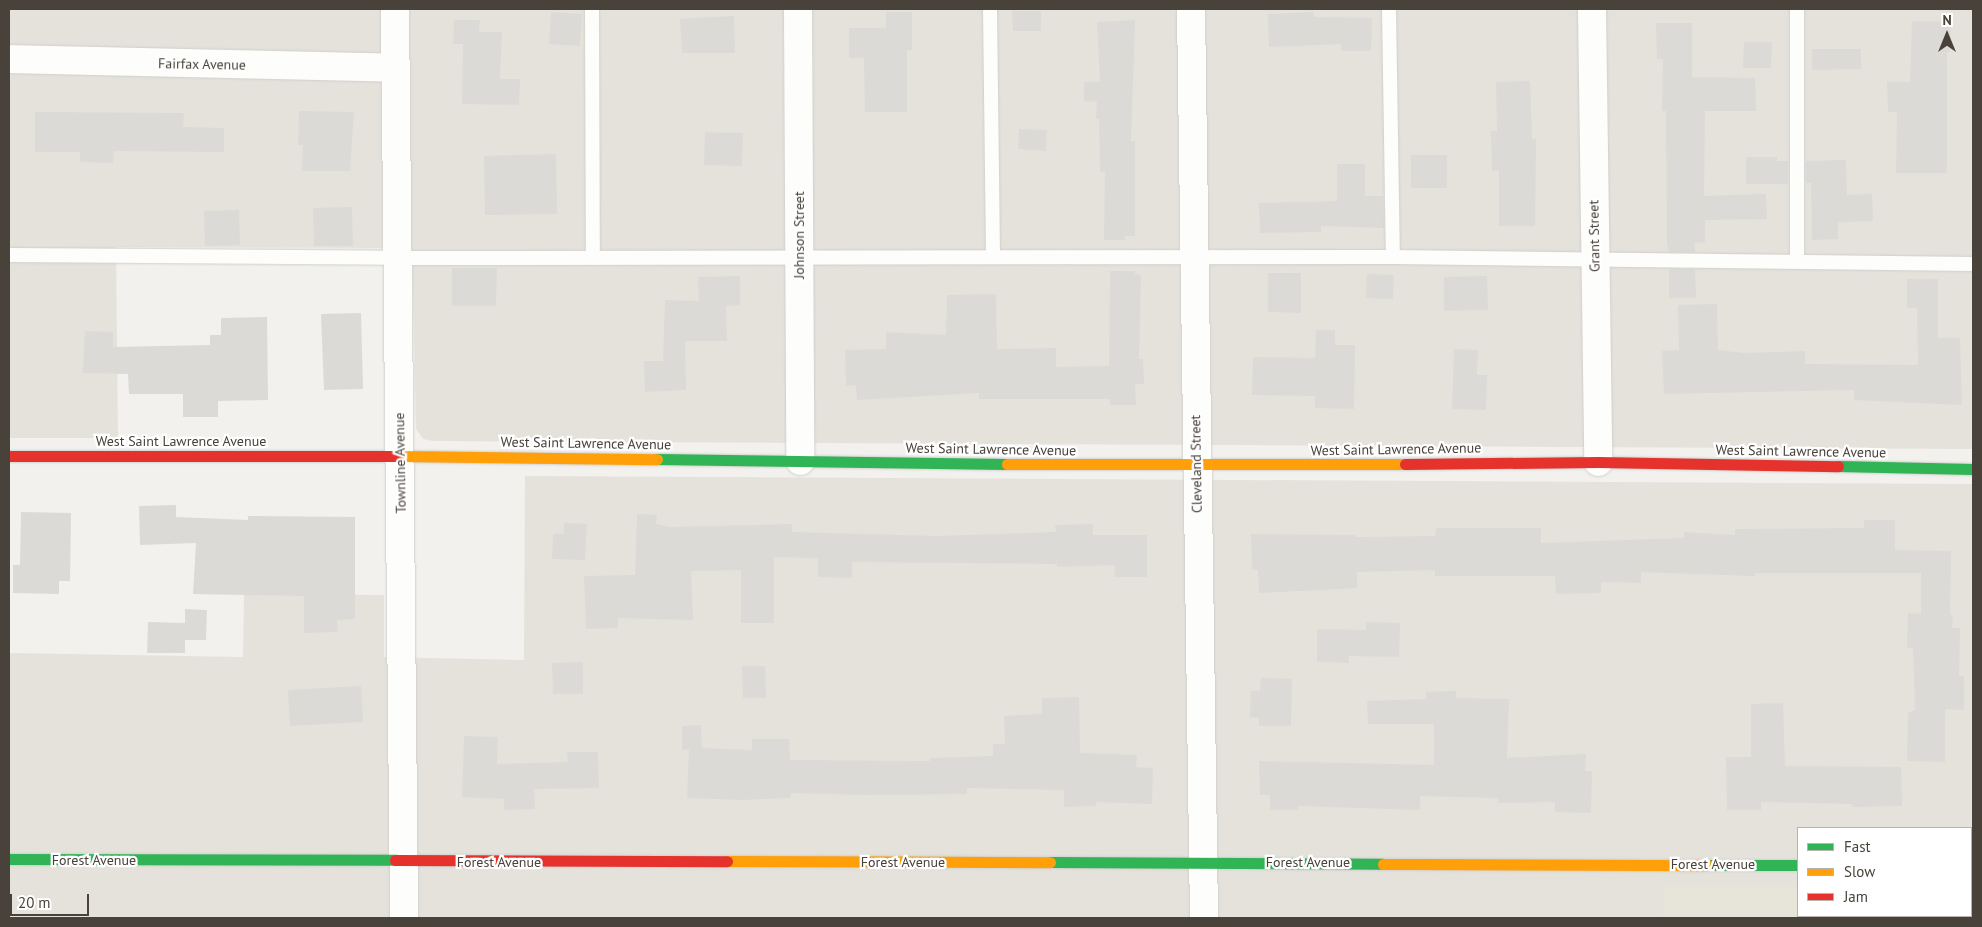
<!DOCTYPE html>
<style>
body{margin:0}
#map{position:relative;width:1982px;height:927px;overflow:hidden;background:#f2f1ee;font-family:"PT Sans",sans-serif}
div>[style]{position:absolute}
.residential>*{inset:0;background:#e5e2dc}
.education>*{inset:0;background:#e7e4da}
.building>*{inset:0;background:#dbdad6}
.roads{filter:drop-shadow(0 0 1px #d0cfcb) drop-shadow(0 0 1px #d0cfcb)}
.lane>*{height:14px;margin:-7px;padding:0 7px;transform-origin:7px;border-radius:7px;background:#fdfdfc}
.street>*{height:28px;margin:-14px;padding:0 14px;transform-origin:14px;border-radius:14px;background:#fdfdfc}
.fast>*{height:11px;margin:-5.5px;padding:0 5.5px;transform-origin:5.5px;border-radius:5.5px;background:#30b455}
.slow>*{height:11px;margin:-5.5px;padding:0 5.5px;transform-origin:5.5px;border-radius:5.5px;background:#ff9f0a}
.jam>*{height:11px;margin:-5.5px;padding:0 5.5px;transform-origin:5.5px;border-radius:5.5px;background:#e5322d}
span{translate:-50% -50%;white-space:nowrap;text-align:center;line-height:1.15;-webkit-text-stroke:4.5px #fff;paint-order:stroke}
.street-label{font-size:14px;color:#48423a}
.frame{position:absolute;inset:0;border:10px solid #48423a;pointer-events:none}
.legend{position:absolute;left:1797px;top:827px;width:175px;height:90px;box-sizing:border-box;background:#fff;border:1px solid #b6b3b0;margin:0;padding:6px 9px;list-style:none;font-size:15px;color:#48423a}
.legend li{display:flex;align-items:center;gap:10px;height:25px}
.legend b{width:25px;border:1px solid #b6b3b0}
.north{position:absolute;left:1922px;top:10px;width:50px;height:50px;-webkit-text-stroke:4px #fff;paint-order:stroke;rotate:0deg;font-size:14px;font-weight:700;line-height:20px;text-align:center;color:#48423a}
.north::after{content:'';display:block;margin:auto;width:18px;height:22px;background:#48423a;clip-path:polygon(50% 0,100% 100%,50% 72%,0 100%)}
.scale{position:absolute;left:10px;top:894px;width:79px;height:22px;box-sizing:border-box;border:2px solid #48423a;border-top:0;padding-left:6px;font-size:15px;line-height:18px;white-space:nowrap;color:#48423a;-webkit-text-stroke:4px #fff;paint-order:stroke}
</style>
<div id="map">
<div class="residential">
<i style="clip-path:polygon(9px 9px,1973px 9px,1973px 449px,433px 441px,423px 439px,416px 429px,412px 248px,116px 247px,118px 438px,9px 438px)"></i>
<i style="clip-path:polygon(evenodd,525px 476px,1973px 484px,1973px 918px,9px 918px,9px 653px,243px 657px,244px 594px,384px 595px,384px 657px,524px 660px,525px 476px,1798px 828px,1971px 828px,1971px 916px,1798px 916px,1798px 828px)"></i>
</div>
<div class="education">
<i style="clip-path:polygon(1972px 886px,1973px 918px,1664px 918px,1663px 887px,1798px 887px,1798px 916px,1971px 916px)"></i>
</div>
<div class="building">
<i style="clip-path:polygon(1012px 11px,1041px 11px,1041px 31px,1013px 31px)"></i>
<i style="clip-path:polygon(551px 12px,582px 14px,580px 46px,549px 44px)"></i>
<i style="clip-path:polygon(886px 12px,912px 12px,912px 50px,907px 50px,907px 112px,865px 112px,864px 58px,849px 58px,849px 28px,886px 28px)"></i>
<i style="clip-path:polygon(1313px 12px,1314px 17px,1372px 18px,1371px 51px,1341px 51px,1341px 44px,1269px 47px,1268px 14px)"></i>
<i style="clip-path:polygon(734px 16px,735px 53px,682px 53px,680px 19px)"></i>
<i style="clip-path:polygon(454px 20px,480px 20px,479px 32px,502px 32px,500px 79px,520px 79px,519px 105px,462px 104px,463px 44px,453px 44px)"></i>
<i style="clip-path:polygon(1135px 20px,1131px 141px,1135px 141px,1135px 236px,1125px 236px,1125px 240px,1104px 240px,1105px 171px,1100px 172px,1099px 119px,1096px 119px,1097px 102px,1084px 101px,1084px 82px,1100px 82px,1097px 22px)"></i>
<i style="clip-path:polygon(1912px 21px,1951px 22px,1950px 52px,1947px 52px,1947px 173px,1896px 173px,1897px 112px,1888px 112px,1887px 82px,1910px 82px)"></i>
<i style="clip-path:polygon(1656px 23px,1692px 23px,1692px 77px,1755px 78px,1756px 111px,1705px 111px,1704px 196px,1766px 194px,1767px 219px,1705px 220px,1705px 242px,1694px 243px,1695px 252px,1669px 252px,1667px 244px,1666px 111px,1662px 111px,1663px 59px,1657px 59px)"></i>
<i style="clip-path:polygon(1744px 42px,1772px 42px,1771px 68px,1743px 68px)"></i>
<i style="clip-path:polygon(1812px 49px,1861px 49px,1861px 69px,1812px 70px)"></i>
<i style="clip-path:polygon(1530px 81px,1532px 139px,1536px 139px,1535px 226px,1499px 226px,1499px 170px,1492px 171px,1491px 131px,1497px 131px,1496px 82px)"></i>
<i style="clip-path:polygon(299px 111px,354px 112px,350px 171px,302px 171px,303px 145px,298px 145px)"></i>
<i style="clip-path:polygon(35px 112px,184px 113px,183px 127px,224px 128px,224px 152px,114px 151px,113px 163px,80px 162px,80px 152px,35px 152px)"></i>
<i style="clip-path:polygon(1019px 129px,1047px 130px,1046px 151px,1018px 149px)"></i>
<i style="clip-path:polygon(705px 132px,743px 133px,742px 166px,704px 165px)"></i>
<i style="clip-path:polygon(556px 154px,557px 214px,485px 215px,484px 156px)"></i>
<i style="clip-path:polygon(1411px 155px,1447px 155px,1447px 188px,1411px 188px)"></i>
<i style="clip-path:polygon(1746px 157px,1777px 157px,1777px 161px,1788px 161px,1788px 184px,1746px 184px)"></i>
<i style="clip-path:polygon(1846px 160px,1847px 195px,1872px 194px,1873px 221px,1838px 222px,1838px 239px,1812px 240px,1811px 183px,1806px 183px,1806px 161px)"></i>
<i style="clip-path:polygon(1337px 164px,1365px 164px,1365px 196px,1383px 196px,1384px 228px,1321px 226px,1321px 232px,1260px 233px,1259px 203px,1337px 201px)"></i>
<i style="clip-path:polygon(352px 207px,353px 246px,314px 246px,313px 208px)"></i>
<i style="clip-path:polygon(239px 210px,240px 245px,205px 246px,204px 211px)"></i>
<i style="clip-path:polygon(452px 268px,497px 268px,496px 306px,452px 306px)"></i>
<i style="clip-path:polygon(1669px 269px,1695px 269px,1696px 298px,1669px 298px)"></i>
<i style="clip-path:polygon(1110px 271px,1135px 271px,1135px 274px,1141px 275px,1139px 359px,1143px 359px,1144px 384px,1135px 384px,1136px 405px,1110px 405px,1110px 399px,979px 399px,979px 393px,857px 400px,856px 385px,846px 386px,845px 350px,886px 349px,886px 332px,946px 335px,947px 295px,996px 294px,997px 349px,1056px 348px,1056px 367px,1109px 366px)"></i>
<i style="clip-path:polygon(1268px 273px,1301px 273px,1301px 313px,1268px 312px)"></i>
<i style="clip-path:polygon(1367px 274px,1394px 275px,1393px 299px,1366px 298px)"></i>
<i style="clip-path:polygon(740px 276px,740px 305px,726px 306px,727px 341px,685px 341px,686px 390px,645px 392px,644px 361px,663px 361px,665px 300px,699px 301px,698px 277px)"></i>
<i style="clip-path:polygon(1487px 276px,1488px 310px,1444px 311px,1444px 277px)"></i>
<i style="clip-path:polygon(1907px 279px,1938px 279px,1938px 338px,1960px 338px,1962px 405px,1854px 400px,1854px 390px,1664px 394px,1662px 351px,1679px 350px,1678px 305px,1717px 304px,1718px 350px,1744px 353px,1805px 351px,1805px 364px,1918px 365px,1917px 308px,1907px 308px)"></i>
<i style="clip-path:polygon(361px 313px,363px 389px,324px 390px,321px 314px)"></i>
<i style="clip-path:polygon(267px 317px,268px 400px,218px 401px,218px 417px,183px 417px,183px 394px,129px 394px,128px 374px,83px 373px,85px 331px,113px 332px,113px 347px,210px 345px,210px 335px,221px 335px,221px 318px)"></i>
<i style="clip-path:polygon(1316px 330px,1335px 330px,1335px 345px,1355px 345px,1354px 409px,1315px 408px,1315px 396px,1252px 395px,1253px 357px,1315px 358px)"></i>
<i style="clip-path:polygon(1454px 349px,1478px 350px,1477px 375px,1487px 375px,1486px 410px,1452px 409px)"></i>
<i style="clip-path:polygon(176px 505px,176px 517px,248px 520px,248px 516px,355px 517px,355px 619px,337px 620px,338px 632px,304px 633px,304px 596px,193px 594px,196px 543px,140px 545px,139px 506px)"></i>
<i style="clip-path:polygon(21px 512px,71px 513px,70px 581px,59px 581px,59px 594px,13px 593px,13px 565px,20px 565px)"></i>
<i style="clip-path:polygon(637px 514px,657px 515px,656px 524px,670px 527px,792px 524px,792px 532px,939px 536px,1056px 532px,1055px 525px,1093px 524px,1093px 535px,1147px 535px,1147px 577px,1114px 577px,1115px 565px,1057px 567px,1057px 564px,852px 562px,852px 578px,818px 577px,818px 558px,774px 557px,774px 623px,741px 623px,741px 570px,691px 571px,693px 620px,618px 618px,618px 628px,586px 629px,584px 576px,635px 575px)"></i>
<i style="clip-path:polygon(1864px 520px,1895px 520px,1895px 550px,1951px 551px,1950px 615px,1953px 615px,1952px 628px,1960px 628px,1959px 676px,1964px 676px,1964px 710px,1945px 709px,1945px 762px,1907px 761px,1908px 713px,1915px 710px,1913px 648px,1907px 648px,1908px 613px,1921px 614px,1921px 573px,1755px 573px,1755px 576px,1641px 572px,1641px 583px,1601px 582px,1601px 593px,1556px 594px,1555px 576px,1435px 576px,1435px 570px,1357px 572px,1357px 588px,1259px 593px,1258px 570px,1252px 570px,1251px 534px,1355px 535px,1355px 537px,1435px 536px,1436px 528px,1541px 528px,1541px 543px,1684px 538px,1684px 532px,1735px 535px,1735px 529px,1864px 528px)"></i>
<i style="clip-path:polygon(564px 523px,587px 524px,585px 560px,552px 559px,553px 534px,564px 534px)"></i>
<i style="clip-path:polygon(185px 609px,207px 610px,206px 640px,185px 640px,185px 653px,147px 653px,148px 622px,185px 623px)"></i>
<i style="clip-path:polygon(1366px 622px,1400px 623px,1399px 657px,1349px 656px,1349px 663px,1317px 662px,1317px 629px,1366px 630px)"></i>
<i style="clip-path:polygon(583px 662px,583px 694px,553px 694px,552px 663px)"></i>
<i style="clip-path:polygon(742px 666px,765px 666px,766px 698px,743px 698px)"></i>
<i style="clip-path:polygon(1261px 678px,1292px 679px,1291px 726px,1259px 726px,1259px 718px,1250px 717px,1251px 691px,1260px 691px)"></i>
<i style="clip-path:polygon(361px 686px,363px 722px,290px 726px,288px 690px)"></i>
<i style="clip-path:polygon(1456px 691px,1456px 698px,1509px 699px,1507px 758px,1586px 754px,1585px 771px,1592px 771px,1591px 813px,1555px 812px,1555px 802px,1498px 803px,1498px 798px,1420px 796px,1420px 810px,1298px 806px,1298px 810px,1270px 810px,1270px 795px,1260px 795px,1259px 761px,1434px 765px,1434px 724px,1368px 724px,1367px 701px,1426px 699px,1426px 692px)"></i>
<i style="clip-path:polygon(1079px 697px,1080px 753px,1137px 755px,1136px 767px,1153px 768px,1152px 804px,1096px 802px,1096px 806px,1064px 807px,1064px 790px,967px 788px,967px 794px,866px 795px,791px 793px,791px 798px,742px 800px,687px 798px,689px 749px,682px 750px,682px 726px,701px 725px,702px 748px,752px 750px,752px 739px,789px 739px,790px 760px,930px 761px,930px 758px,993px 756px,993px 744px,1005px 744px,1004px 716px,1042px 714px,1042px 698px)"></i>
<i style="clip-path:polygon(1783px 703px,1785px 766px,1901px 767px,1902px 806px,1853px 807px,1852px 804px,1761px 802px,1761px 810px,1727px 810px,1726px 757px,1751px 757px,1751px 704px)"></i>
<i style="clip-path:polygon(464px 736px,498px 737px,497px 764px,568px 762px,567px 752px,598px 752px,599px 788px,534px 789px,535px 809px,504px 810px,504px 799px,462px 797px)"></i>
</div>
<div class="roads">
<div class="lane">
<i style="left:592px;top:9px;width:249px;rotate:89.8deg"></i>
<i style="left:990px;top:9px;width:248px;rotate:89.3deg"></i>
<i style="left:1389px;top:9px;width:248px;rotate:89.1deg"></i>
<i style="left:1797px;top:9px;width:252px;rotate:90deg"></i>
<i style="left:9px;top:255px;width:388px;rotate:0.4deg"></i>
<i style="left:397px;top:258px;width:996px;rotate:-0.06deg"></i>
<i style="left:1393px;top:257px;width:580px;rotate:0.69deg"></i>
</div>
<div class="street">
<i style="left:395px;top:9px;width:909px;rotate:89.43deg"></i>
<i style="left:798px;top:9px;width:452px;rotate:89.7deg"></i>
<i style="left:1191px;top:9px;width:909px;rotate:89.18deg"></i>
<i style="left:1592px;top:9px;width:453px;rotate:89.2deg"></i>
<i style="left:9px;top:59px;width:386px;rotate:1.3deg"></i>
<i style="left:1971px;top:866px;width:2px"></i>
</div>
<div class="fast">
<i style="left:657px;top:459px;width:350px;rotate:0.8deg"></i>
<i style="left:1838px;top:466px;width:135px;rotate:1.3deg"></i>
<i style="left:9px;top:859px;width:386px;rotate:0.1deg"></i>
<i style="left:1050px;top:862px;width:333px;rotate:0.3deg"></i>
<i style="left:1708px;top:865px;width:90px"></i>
</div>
<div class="slow">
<i style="left:398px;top:456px;width:259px;rotate:0.7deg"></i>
<i style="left:1007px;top:464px;width:398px"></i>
<i style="left:727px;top:861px;width:323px;rotate:0.2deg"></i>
<i style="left:1383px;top:864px;width:325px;rotate:0.2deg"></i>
</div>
<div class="jam">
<i style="left:9px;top:456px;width:389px"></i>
<i style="left:1405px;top:464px;width:193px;rotate:-0.6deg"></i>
<i style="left:1598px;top:462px;width:240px;rotate:1deg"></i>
<i style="left:395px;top:860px;width:332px;rotate:0.2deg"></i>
</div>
</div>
<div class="street-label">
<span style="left:202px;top:64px;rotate:1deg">Fairfax Avenue</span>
<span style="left:799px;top:235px;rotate:-90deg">Johnson Street</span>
<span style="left:1594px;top:236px;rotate:-91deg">Grant Street</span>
<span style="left:181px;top:441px">West Saint Lawrence Avenue</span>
<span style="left:586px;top:443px;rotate:1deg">West Saint Lawrence Avenue</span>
<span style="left:991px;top:449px;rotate:1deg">West Saint Lawrence Avenue</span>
<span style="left:1396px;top:449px;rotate:-1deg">West Saint Lawrence Avenue</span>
<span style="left:1801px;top:451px;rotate:1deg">West Saint Lawrence Avenue</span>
<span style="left:400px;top:463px;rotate:-91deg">Townline Avenue</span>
<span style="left:1196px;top:464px;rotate:-91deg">Cleveland Street</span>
<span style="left:94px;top:860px">Forest Avenue</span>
<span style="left:499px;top:862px">Forest Avenue</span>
<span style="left:903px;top:862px">Forest Avenue</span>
<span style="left:1308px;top:862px">Forest Avenue</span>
<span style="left:1713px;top:864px">Forest Avenue</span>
</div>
<div class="frame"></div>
<ul class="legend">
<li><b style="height:6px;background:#30b455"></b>Fast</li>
<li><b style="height:6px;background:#ff9f0a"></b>Slow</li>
<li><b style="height:6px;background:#e5322d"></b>Jam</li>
</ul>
<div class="north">N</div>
<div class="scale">20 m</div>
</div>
